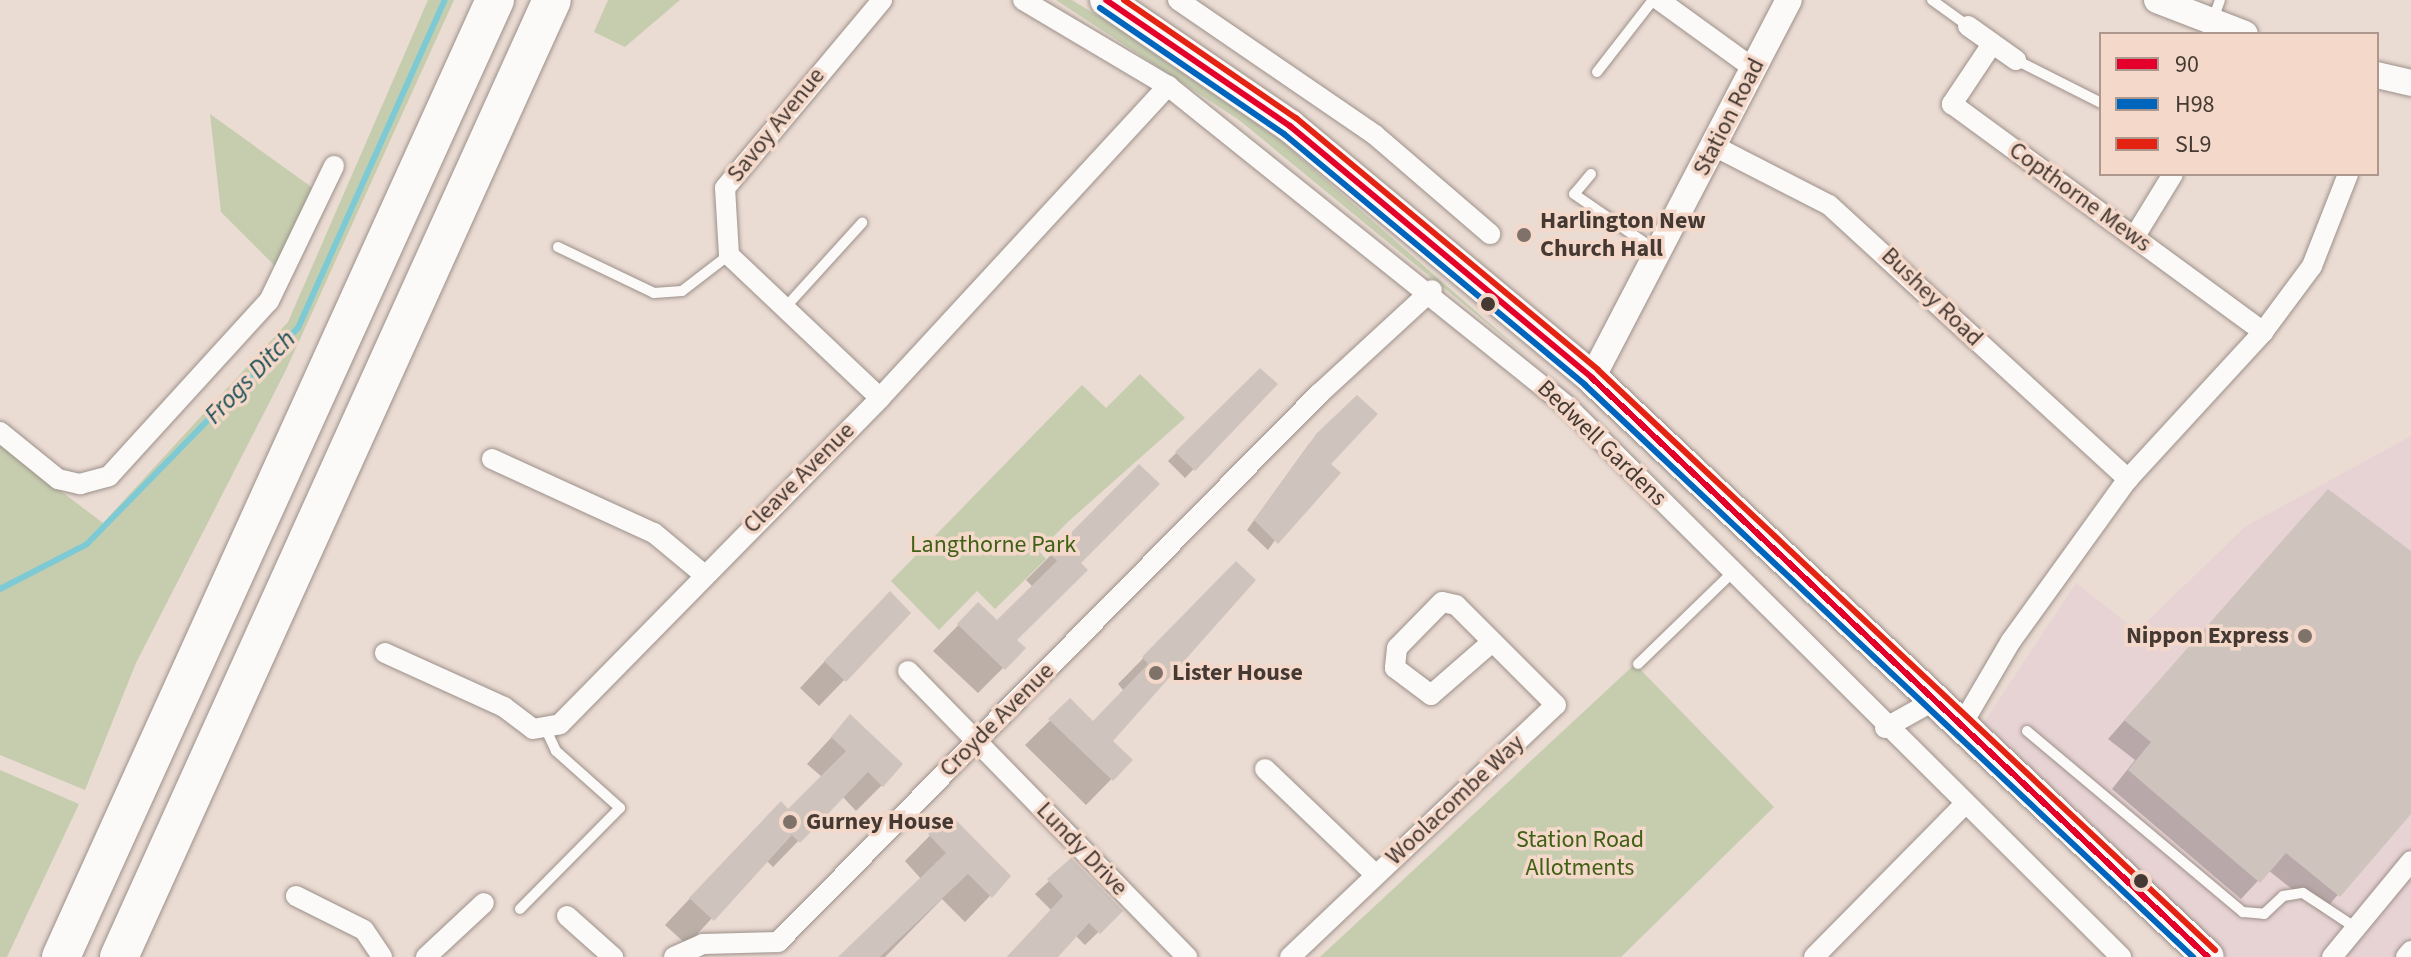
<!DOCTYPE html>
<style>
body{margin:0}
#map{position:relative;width:2411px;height:957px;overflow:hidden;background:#eadbd3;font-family:"Source Sans 3",sans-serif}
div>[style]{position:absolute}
.industrial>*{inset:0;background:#e8d3d4}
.green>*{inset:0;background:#c6cdaf}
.shadow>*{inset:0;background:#0003}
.stream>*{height:6px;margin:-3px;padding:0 3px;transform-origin:3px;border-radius:3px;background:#7ecad4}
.building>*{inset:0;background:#cfc3bd}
.roads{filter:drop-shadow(0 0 2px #9c918a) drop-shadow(0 0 2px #9c918a)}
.service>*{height:10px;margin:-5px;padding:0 5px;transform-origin:5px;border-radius:5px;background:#fcfaf8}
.minor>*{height:20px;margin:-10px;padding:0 10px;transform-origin:10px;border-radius:10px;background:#fcfaf8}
.tertiary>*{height:26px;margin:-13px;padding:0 13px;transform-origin:13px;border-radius:13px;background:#fcfaf8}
.primary>*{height:32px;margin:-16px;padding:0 16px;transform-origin:16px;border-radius:16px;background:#fcfaf8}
.motorway>*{height:38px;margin:-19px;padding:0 19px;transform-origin:19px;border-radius:19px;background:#fcfaf8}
.bus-1>*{height:6px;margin:-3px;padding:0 3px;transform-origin:3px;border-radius:3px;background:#e4002b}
.bus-2>*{height:6px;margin:-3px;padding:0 3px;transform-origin:3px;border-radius:3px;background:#0065bd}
.bus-3>*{height:6px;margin:-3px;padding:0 3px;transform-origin:3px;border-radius:3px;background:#e42313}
.dots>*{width:22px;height:22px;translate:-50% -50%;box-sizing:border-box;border:4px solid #f4d8c9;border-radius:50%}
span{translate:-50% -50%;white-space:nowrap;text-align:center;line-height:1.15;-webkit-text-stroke:7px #f4d8c9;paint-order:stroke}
.street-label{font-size:24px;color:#443933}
.poi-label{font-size:24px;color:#443933;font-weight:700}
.left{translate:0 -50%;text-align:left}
.right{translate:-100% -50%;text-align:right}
.park-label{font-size:24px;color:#3f6015}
.water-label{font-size:26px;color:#20525a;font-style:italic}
.legend{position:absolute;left:2099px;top:32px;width:280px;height:144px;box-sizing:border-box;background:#f4d8c9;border:2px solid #ae988d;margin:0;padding:10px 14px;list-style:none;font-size:24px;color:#443933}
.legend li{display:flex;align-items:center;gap:16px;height:40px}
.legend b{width:40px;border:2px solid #ae988d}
</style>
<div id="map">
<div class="industrial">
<i style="clip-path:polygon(2411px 436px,2411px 957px,2225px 957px,1984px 722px,2076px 583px,2137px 631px,2246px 526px)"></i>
</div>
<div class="green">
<i style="clip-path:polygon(428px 0,454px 0,286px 370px,136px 663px,85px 790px,0 755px,0 445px,103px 523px,288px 322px)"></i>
<i style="clip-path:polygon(608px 0,680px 0,625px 47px,594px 32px)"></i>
<i style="clip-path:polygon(1056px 0,1072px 0,1108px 22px,1280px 140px,1528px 357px,1239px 120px)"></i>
<i style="clip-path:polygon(210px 114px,317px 191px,276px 267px,221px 212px)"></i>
<i style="clip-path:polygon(1140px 374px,1185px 418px,1070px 520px,1039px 551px,1046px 559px,995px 609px,977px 591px,939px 630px,891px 581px,1082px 385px,1106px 408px)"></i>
<i style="clip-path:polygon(1635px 664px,1774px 807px,1621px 957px,1320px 957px)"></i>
<i style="clip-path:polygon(0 770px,79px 804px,7px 957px,0 957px)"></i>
</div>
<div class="shadow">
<i style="clip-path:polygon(1260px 370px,1275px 384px,1185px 478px,1168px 461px)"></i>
<i style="clip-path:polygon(1309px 444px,1328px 464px,1268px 550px,1247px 530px)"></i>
<i style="clip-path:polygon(1139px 467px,1078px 563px,1014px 640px,1023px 648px,978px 693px,933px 651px,978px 605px,997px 623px,1033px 587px,1026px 580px)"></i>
<i style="clip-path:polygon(2311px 509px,2411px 554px,2411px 811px,2322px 913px,2268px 870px,2241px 899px,2112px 789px,2135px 760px,2108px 739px)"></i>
<i style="clip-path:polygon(1211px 589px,1110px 741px,1130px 760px,1086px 805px,1025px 745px,1070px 701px,1092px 724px,1124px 691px,1118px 684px)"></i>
<i style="clip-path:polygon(909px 613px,819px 706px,800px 688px,864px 619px)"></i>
<i style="clip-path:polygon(850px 717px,882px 785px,856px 811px,842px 796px,773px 867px,766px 860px,687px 945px,665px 925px,755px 829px,788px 811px,822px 777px,807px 764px)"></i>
<i style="clip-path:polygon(949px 816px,1009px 876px,965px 922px,942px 899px,885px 957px,843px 957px,922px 880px,905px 861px)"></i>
<i style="clip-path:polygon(1071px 861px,1120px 911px,1085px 945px,1075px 935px,1054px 957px,1007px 957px,1051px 910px,1035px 894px)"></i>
</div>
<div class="stream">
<i style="left:0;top:589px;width:98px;rotate:-27.3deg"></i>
<i style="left:87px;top:544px;width:302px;rotate:-45.7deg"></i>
<i style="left:298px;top:328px;width:359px;rotate:-65.9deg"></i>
</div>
<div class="building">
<i style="clip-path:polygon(1260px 368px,1278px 384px,1195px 471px,1175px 452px)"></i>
<i style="clip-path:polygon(1357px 395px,1378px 414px,1331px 464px,1341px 473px,1278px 544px,1254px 520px,1317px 433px)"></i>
<i style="clip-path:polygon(1139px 464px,1160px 484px,1081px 563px,1088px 570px,1017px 640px,1026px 648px,1005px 670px,957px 624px,978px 602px,997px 620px,1057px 561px,1050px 554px)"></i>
<i style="clip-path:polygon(2328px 489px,2411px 551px,2411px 814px,2340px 897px,2286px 853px,2260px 883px,2128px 770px,2151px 742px,2124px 720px)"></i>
<i style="clip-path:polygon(1236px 561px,1256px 580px,1113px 741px,1133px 760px,1113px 781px,1048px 719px,1070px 698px,1093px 721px,1148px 664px,1142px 657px)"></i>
<i style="clip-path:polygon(890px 591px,911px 613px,846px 682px,824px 661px)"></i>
<i style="clip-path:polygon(850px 714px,903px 764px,883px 787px,868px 772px,800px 843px,792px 835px,714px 921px,689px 898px,781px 801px,788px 809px,846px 751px,831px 737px)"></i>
<i style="clip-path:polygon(949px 813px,1011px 876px,992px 898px,968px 874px,880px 957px,838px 957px,946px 853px,928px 834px)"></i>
<i style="clip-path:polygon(1071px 858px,1123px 911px,1100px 934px,1089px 923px,1058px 957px,1007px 957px,1063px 896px,1047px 879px)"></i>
</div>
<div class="roads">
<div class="service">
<i style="left:1932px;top:0;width:44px;rotate:35.8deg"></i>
<i style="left:2212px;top:22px;width:23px;rotate:-70deg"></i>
<i style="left:2016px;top:60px;width:95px;rotate:26.8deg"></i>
<i style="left:1597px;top:72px;width:91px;rotate:-52.1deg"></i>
<i style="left:1591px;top:174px;width:26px;rotate:130deg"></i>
<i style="left:1574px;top:194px;width:102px;rotate:34.6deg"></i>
<i style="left:558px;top:247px;width:106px;rotate:25.6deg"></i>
<i style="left:654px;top:293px;width:28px;rotate:-4deg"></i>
<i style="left:682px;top:291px;width:59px;rotate:-37.5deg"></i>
<i style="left:783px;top:310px;width:118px;rotate:-47.8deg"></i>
<i style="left:1638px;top:664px;width:132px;rotate:-44.1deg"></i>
<i style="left:2027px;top:731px;width:282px;rotate:40deg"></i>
<i style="left:2243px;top:912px;width:21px;rotate:5deg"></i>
<i style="left:2264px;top:914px;width:26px;rotate:-43deg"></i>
<i style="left:2283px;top:896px;width:20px;rotate:-9deg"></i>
<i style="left:2303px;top:893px;width:64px;rotate:33.4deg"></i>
<i style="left:520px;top:909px;width:142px;rotate:-45.3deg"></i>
<i style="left:620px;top:808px;width:86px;rotate:-138.3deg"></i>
<i style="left:556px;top:751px;width:23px;rotate:-115deg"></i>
</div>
<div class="minor">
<i style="left:1023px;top:0;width:169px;rotate:30.7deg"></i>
<i style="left:1168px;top:86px;width:510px;rotate:38.71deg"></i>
<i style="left:1566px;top:405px;width:783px;rotate:44.84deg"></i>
<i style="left:1178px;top:0;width:239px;rotate:34.4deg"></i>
<i style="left:1375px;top:135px;width:152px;rotate:40.7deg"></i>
<i style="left:1659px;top:0;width:116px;rotate:35.9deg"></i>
<i style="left:1968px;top:26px;width:59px;rotate:35.3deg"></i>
<i style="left:1990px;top:47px;width:69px;rotate:123.7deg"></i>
<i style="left:1952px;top:104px;width:386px;rotate:36.2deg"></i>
<i style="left:1714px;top:146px;width:129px;rotate:27.2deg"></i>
<i style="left:1829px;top:205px;width:406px;rotate:42.5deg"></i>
<i style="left:2135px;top:236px;width:73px;rotate:-58.5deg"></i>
<i style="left:880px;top:398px;width:208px;rotate:-136.6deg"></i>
<i style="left:729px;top:255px;width:67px;rotate:-93.4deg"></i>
<i style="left:725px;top:188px;width:245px;rotate:-50.1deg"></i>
<i style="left:0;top:432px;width:75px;rotate:39deg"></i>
<i style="left:58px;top:479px;width:23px;rotate:13deg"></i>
<i style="left:80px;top:484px;width:30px;rotate:-15deg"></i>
<i style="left:109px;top:476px;width:237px;rotate:-47.6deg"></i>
<i style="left:269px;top:301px;width:150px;rotate:-64.3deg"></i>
<i style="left:492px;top:459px;width:178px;rotate:24.6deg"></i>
<i style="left:654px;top:533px;width:62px;rotate:39.8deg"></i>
<i style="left:385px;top:653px;width:131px;rotate:24.4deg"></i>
<i style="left:504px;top:707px;width:36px;rotate:37deg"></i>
<i style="left:533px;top:729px;width:27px;rotate:-10deg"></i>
<i style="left:560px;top:724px;width:457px;rotate:-45.5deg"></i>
<i style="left:880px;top:398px;width:425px;rotate:-47.3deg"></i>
<i style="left:908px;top:671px;width:400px;rotate:45.7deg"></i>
<i style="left:1964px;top:721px;width:93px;rotate:-59.6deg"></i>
<i style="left:2011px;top:641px;width:200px;rotate:-54.2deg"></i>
<i style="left:2128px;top:479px;width:200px;rotate:-47.4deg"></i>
<i style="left:2263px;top:332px;width:82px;rotate:-53.4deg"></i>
<i style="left:2312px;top:266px;width:99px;rotate:-68.6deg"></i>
<i style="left:1885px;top:728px;width:62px;rotate:-29.1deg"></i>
<i style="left:1265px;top:769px;width:152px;rotate:43.7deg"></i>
<i style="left:296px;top:896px;width:76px;rotate:26.6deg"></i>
<i style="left:364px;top:930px;width:32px;rotate:56deg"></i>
<i style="left:567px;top:916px;width:62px;rotate:41.7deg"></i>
<i style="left:426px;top:957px;width:79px;rotate:-43deg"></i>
<i style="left:674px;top:957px;width:32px;rotate:-24deg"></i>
<i style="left:703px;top:944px;width:75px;rotate:-1.5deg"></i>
<i style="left:778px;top:942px;width:771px;rotate:-45.37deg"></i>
<i style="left:1320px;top:393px;width:152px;rotate:-42.6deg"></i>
<i style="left:1290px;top:957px;width:366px;rotate:-43.5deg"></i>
<i style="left:1556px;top:705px;width:141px;rotate:-135deg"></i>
<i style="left:1456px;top:605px;width:14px;rotate:-168deg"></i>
<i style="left:1442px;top:602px;width:64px;rotate:134.4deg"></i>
<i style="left:1397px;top:648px;width:20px;rotate:96deg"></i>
<i style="left:1395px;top:668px;width:45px;rotate:36.9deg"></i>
<i style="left:1431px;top:695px;width:81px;rotate:-41deg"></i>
<i style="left:1814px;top:957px;width:212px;rotate:-45.4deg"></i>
<i style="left:2332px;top:957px;width:124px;rotate:-50.5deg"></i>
<i style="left:2406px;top:957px;width:8px;rotate:-50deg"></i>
</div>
<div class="tertiary">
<i style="left:2157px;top:0;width:94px;rotate:21.1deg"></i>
<i style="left:2377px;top:75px;width:35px;rotate:13deg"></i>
<i style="left:1592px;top:378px;width:426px;rotate:-62.5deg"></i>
</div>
<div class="primary">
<i style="left:1106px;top:0;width:223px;rotate:34.4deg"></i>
<i style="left:1290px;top:126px;width:393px;rotate:39.8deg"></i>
<i style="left:1592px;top:378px;width:845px;rotate:43.23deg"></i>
</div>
<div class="motorway">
<i style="left:61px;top:957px;width:1051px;rotate:-65.61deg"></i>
<i style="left:119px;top:957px;width:1050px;rotate:-65.66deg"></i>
</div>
</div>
<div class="bus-1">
<i style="left:1106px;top:0;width:223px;rotate:34.4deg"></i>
<i style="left:1290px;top:126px;width:393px;rotate:39.8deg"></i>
<i style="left:1592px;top:378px;width:845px;rotate:43.23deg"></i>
</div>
<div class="bus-2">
<i style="left:1100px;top:8px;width:223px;rotate:34.4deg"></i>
<i style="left:1284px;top:134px;width:392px;rotate:39.8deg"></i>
<i style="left:1585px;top:385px;width:835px;rotate:43.25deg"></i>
</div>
<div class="bus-3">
<i style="left:1124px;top:0;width:209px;rotate:34.5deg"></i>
<i style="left:1296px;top:118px;width:393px;rotate:39.8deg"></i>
<i style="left:1598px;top:370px;width:847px;rotate:43.23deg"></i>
</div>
<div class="dots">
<i style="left:1524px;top:235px;background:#7e726b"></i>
<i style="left:1488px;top:304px;background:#443933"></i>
<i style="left:2305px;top:636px;background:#7e726b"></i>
<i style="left:1156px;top:673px;background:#7e726b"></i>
<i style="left:790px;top:822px;background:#7e726b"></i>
<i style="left:2141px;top:881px;background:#443933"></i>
</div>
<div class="street-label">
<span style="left:1729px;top:117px;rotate:-63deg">Station Road</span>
<span style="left:776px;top:125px;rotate:-51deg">Savoy Avenue</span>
<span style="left:2080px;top:197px;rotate:36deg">Copthorne Mews</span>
<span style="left:1932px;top:297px;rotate:44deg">Bushey Road</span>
<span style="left:1602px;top:443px;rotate:44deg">Bedwell Gardens</span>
<span style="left:799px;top:478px;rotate:-45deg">Cleave Avenue</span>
<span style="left:997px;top:720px;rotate:-45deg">Croyde Avenue</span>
<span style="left:1455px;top:800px;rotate:-43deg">Woolacombe Way</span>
<span style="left:1082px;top:849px;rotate:46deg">Lundy Drive</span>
</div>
<div class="poi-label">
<span class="left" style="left:1540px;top:235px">Harlington New<br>Church Hall</span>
<span class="right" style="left:2289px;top:636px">Nippon Express</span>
<span class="left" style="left:1172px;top:673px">Lister House</span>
<span class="left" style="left:806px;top:822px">Gurney House</span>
</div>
<div class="park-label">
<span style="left:993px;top:545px">Langthorne Park</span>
<span style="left:1580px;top:854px">Station Road<br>Allotments</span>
</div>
<div class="water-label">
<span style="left:250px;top:377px;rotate:-46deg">Frogs Ditch</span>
</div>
<ul class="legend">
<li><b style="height:10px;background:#e4002b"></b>90</li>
<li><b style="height:10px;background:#0065bd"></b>H98</li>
<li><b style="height:10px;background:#e42313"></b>SL9</li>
</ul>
</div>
